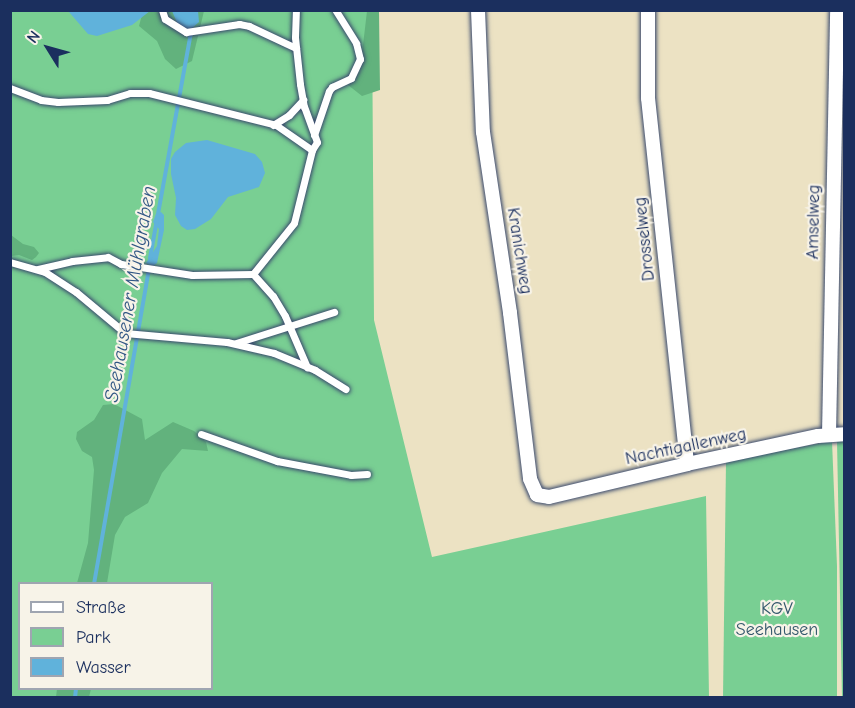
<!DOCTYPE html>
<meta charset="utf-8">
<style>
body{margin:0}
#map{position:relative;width:855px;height:708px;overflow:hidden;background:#ece2c3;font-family:"Comic Neue",sans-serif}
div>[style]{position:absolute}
.green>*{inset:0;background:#79cf93}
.forest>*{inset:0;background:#62b27d}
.water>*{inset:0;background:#60b2db}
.stream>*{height:4px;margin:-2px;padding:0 2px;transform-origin:2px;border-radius:2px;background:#60b2db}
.roads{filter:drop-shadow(0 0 2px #3a4a6d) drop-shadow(0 0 2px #3a4a6d)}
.service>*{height:7px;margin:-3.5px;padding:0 3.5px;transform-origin:3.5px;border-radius:3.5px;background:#fff}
.minor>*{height:14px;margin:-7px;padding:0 7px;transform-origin:7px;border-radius:7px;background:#fff}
span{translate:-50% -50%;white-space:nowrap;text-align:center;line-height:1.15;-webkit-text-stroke:4.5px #f7f3e8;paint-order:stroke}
.street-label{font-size:18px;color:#1b2f5e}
.park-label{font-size:18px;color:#32576b}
.water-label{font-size:20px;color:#305684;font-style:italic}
.frame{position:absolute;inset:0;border:12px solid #1b2f5e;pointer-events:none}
.legend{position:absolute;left:18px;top:582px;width:195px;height:108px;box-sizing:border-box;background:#f7f3e8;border:2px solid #9fa5b1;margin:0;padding:8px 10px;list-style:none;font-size:18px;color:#1b2f5e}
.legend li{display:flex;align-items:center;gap:12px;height:30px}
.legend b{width:30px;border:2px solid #9fa5b1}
.north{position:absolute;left:18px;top:18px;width:60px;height:60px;-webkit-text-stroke:4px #f7f3e8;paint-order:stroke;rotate:307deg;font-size:16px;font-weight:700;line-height:24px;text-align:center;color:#1b2f5e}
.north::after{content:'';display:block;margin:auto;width:21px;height:27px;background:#1b2f5e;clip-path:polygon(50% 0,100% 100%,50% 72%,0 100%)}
</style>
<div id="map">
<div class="green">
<i style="clip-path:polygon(evenodd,10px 11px,372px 11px,374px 320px,432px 557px,706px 496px,709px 697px,11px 697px,10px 11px,20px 584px,212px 584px,212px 688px,20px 688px,20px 584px)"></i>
<i style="clip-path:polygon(844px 440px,844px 698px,842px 697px,837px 441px)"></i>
<i style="clip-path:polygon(832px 441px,837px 566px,837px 697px,723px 698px,726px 461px)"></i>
</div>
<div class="forest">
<i style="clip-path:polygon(143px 11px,204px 11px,192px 61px,176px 69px,165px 59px,157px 41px,139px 26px)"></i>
<i style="clip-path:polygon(367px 11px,379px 11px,380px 90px,362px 96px,348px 85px,360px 71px)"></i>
<i style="clip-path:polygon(11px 235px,23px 244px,34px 247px,39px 253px,36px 257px,32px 260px,19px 255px,11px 256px)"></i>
<i style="clip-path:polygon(114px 404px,142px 419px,145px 440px,173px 422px,194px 431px,206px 442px,208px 451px,182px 449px,162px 473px,148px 503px,125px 517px,115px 535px,107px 583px,77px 583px,88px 543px,94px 470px,92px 457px,82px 451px,76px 439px,77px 432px,94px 420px,103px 405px)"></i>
<i style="clip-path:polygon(57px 689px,57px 688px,91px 689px,89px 697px,56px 697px)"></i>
</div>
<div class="water">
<i style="clip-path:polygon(63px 11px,150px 11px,132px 25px,97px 36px,88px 34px,69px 12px)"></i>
<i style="clip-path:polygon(172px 11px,198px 11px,199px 22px,190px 30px,178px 25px)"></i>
<i style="clip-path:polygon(207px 140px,255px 154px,262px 162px,265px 173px,259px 187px,228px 197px,211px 219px,195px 229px,187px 230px,181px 226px,175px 215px,176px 198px,171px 174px,171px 159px,175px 152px,186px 143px)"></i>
<i style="clip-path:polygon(161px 212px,164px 215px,164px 230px,157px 263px,153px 266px,146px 263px,157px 246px,159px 229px,153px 222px,156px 214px)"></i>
</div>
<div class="stream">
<i style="left:150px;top:258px;width:230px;rotate:-79.7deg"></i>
<i style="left:94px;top:584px;width:321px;rotate:-80.1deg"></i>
<i style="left:75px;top:698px;width:10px;rotate:-84deg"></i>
</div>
<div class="roads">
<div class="service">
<i style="left:162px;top:10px;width:9px;rotate:72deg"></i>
<i style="left:165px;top:19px;width:25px;rotate:32deg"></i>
<i style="left:186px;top:32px;width:54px;rotate:-8.6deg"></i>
<i style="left:239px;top:24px;width:10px;rotate:11deg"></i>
<i style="left:249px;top:26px;width:52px;rotate:25.1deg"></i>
<i style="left:10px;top:88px;width:33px;rotate:21deg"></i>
<i style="left:41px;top:100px;width:17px;rotate:7deg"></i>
<i style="left:58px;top:102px;width:49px;rotate:-2.3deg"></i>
<i style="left:107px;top:100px;width:24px;rotate:-17deg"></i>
<i style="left:130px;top:93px;width:19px"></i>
<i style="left:149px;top:93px;width:131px;rotate:14.1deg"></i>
<i style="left:276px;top:125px;width:44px;rotate:34.8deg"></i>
<i style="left:273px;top:125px;width:19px;rotate:-32deg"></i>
<i style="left:289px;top:115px;width:21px;rotate:-47deg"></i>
<i style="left:314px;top:135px;width:46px;rotate:-71.2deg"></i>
<i style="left:329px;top:91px;width:5px;rotate:-53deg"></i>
<i style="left:332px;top:87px;width:21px;rotate:-25deg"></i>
<i style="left:351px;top:78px;width:21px;rotate:-65deg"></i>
<i style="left:360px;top:59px;width:16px;rotate:-104deg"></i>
<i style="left:356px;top:43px;width:39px;rotate:-122deg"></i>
<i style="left:10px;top:262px;width:36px;rotate:16deg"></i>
<i style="left:45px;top:272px;width:37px;rotate:33deg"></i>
<i style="left:76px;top:292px;width:64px;rotate:39.9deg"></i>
<i style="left:125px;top:333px;width:102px;rotate:5deg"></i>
<i style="left:227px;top:342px;width:48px;rotate:13.2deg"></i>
<i style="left:274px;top:353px;width:44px;rotate:22.5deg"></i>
<i style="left:315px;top:370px;width:36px;rotate:32deg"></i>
<i style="left:38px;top:269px;width:35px;rotate:-13deg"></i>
<i style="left:72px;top:261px;width:36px;rotate:-6deg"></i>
<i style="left:108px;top:257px;width:15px;rotate:28deg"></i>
<i style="left:121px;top:264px;width:72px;rotate:8.8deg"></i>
<i style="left:192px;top:275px;width:61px;rotate:-0.9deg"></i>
<i style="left:253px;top:274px;width:30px;rotate:48deg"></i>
<i style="left:273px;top:296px;width:23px;rotate:59deg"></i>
<i style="left:285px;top:316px;width:56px;rotate:66.7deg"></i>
<i style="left:253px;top:274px;width:65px;rotate:-51.2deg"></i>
<i style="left:294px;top:223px;width:75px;rotate:-76.1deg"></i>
<i style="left:312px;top:150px;width:9px;rotate:-58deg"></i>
<i style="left:317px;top:142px;width:37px;rotate:-110deg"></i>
<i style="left:304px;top:107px;width:23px;rotate:-100deg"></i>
<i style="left:300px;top:84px;width:47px;rotate:-96.1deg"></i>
<i style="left:295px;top:37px;width:27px;rotate:-88deg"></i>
<i style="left:236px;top:343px;width:103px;rotate:-17.6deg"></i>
<i style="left:201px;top:434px;width:81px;rotate:19.6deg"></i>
<i style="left:277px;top:461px;width:75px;rotate:10.7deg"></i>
<i style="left:351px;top:475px;width:16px;rotate:-4deg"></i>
</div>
<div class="minor">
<i style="left:478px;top:10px;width:122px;rotate:87.7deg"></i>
<i style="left:483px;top:132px;width:183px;rotate:81.5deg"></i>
<i style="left:510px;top:313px;width:167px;rotate:83.1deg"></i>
<i style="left:530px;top:479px;width:17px;rotate:66deg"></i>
<i style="left:537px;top:495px;width:12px;rotate:9deg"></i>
<i style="left:549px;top:497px;width:142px;rotate:-13.4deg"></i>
<i style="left:687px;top:464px;width:134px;rotate:-12.1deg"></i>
<i style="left:818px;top:436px;width:26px;rotate:-4deg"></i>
<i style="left:648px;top:10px;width:88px;rotate:90deg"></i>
<i style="left:648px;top:98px;width:368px;rotate:83.9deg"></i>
<i style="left:829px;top:435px;width:425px;rotate:-88.9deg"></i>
</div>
</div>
<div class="street-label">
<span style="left:814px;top:222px;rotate:-89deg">Amselweg</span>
<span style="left:645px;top:239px;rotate:-96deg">Drosselweg</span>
<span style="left:519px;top:251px;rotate:81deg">Kranichweg</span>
<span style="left:686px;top:447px;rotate:-12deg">Nachtigallenweg</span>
</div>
<div class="park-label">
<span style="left:777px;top:620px">KGV<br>Seehausen</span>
</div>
<div class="water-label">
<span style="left:130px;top:294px;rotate:-80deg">Seehausener Mühlgraben</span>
</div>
<div class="frame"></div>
<ul class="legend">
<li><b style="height:8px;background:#fff"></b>Straße</li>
<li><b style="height:16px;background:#79cf93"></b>Park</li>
<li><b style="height:16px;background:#60b2db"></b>Wasser</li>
</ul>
<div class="north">N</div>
</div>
